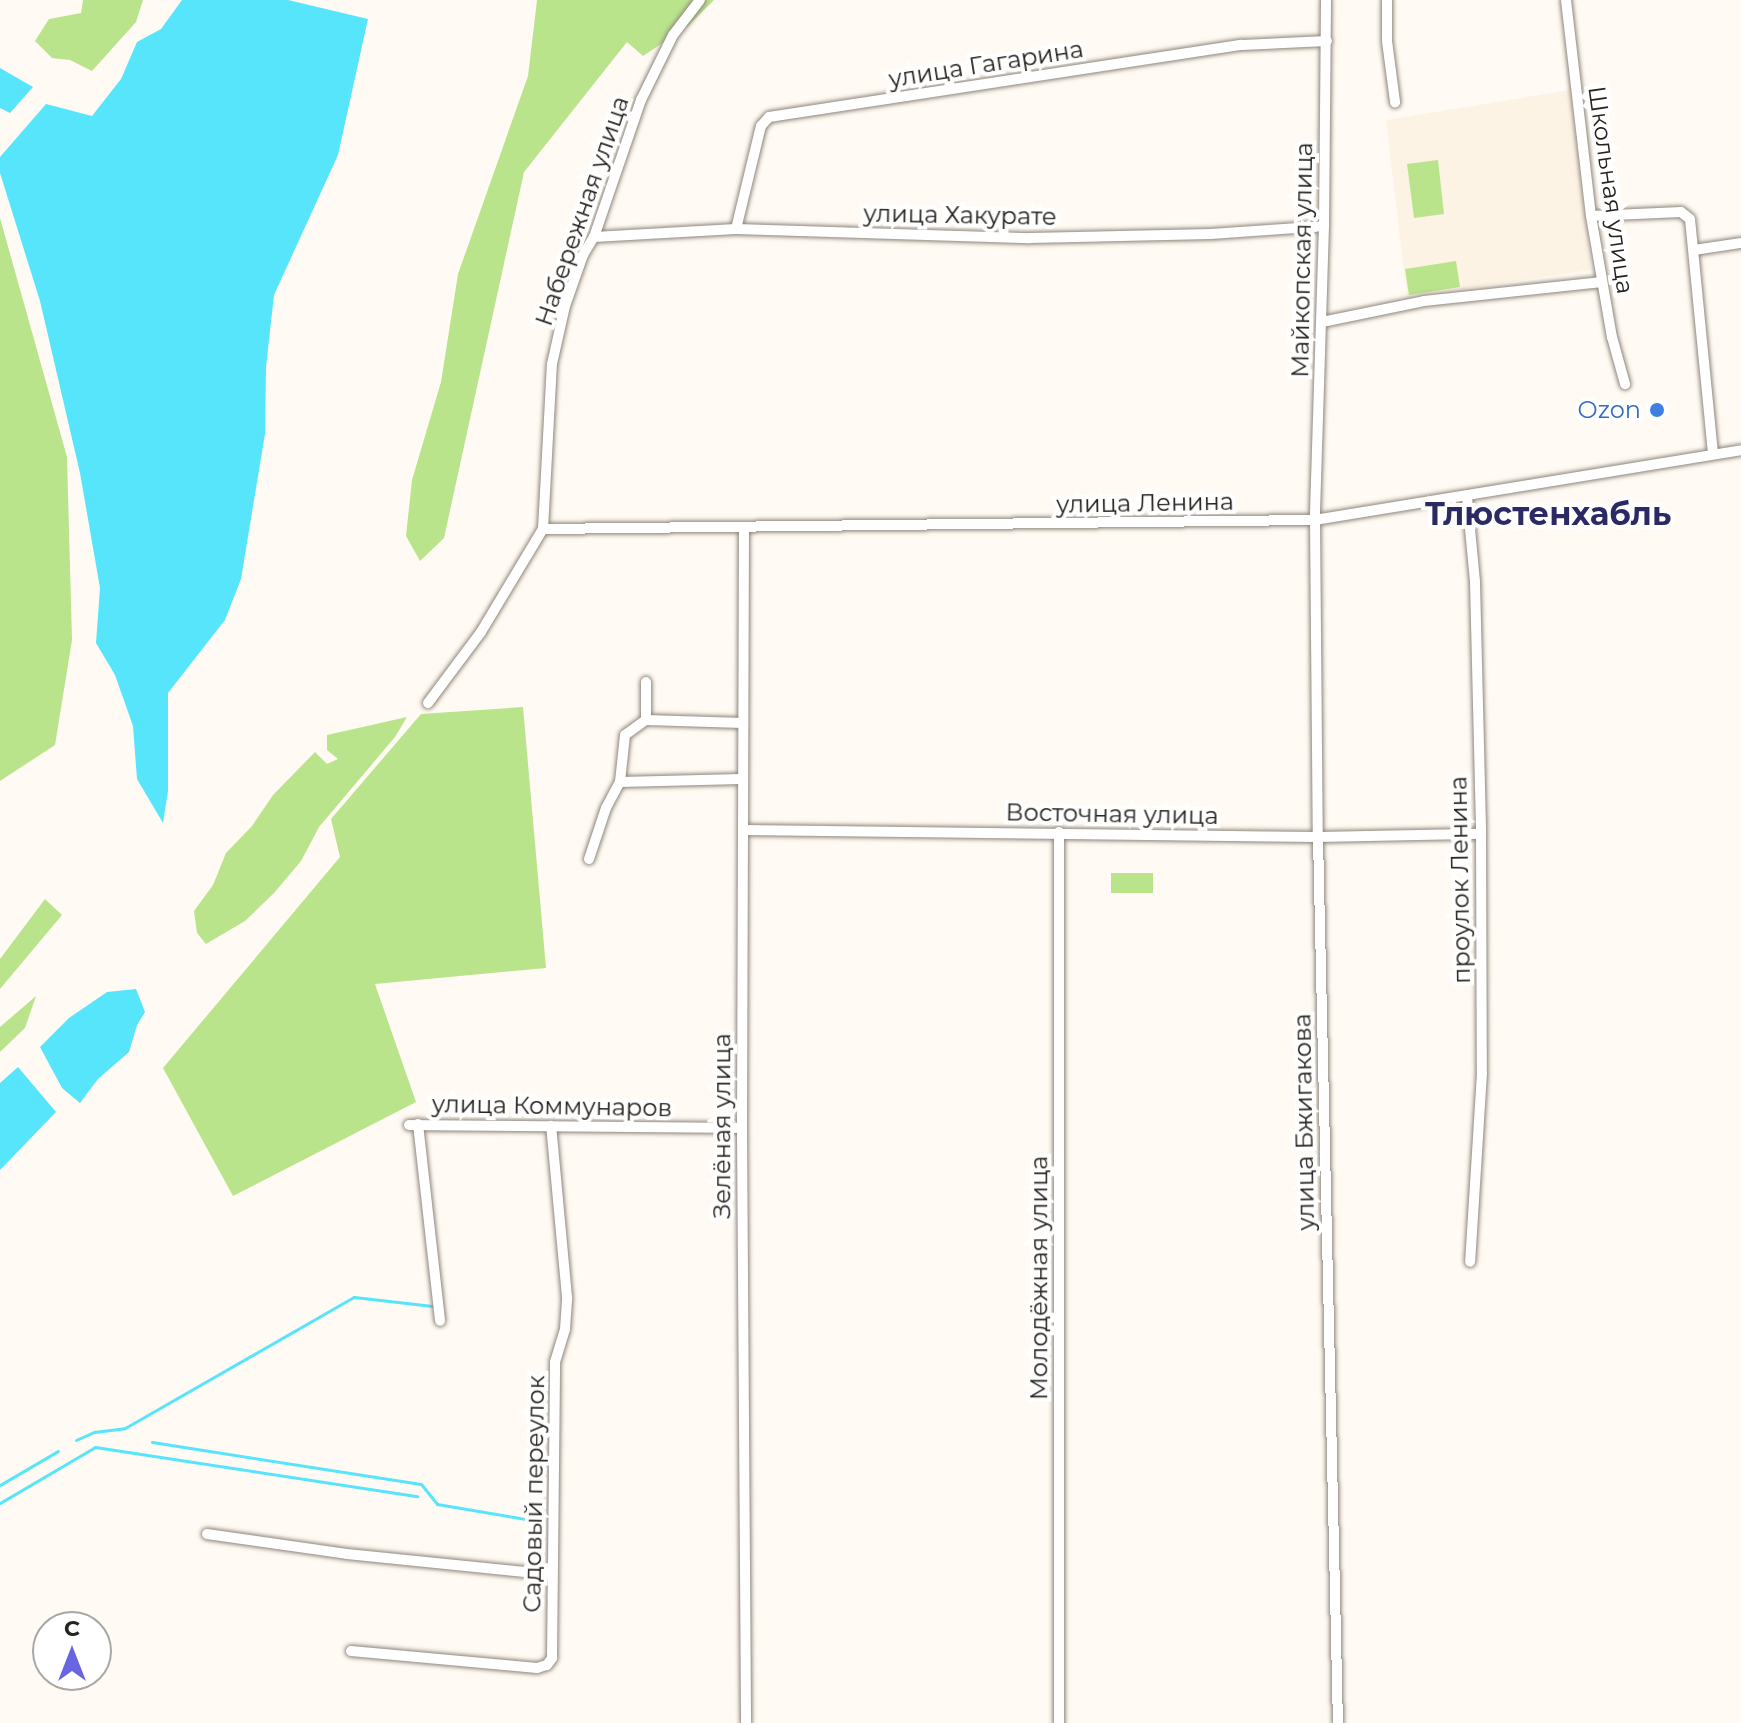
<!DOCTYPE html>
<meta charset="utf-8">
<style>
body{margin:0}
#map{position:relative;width:1741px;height:1723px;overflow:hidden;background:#fffaf3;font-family:Montserrat,sans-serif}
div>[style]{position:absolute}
.built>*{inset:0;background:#fdf3e4}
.green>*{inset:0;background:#bae48c}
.water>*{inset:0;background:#56e5fb}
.stream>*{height:3px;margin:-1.5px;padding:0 1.5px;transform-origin:1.5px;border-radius:1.5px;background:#56e5fb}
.roads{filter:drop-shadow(0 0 2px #8e867c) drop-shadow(0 0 2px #8e867c)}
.street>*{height:10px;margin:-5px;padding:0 5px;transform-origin:5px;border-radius:5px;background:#fff}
.dots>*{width:22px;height:22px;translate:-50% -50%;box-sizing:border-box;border:4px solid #fff;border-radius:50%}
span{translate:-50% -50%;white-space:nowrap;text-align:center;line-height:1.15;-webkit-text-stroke:8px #fff;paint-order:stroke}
.street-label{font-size:24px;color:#26231f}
.shop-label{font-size:24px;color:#366cbe}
.right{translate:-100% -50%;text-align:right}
.district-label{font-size:32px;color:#2b2a64;font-weight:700}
.north{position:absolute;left:32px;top:1611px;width:80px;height:80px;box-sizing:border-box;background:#fff;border:2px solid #a8a7a5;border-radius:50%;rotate:0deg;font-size:22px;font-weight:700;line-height:32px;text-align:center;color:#26231f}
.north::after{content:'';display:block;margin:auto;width:28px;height:36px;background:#6865df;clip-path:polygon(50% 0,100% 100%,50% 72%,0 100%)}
</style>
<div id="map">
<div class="built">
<i style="clip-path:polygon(1570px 90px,1591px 270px,1407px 297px,1386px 120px)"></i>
</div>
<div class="green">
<i style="clip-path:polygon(83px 0,143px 0,136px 22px,92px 71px,70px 60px,52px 58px,35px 41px,49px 19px,81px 13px)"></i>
<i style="clip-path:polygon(537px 0,714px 0,688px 26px,643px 56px,627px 42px,524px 172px,444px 538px,420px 561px,406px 536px,412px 480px,441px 382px,458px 274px,528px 76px)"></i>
<i style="clip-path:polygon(1438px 160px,1444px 214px,1414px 218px,1407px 164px)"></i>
<i style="clip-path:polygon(0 218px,67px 457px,72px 640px,55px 745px,0 781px)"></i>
<i style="clip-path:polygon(1456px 261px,1460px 287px,1409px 295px,1405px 269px)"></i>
<i style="clip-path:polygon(523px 707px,546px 968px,375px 984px,416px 1102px,233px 1196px,163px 1068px,340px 857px,331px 819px,421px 714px)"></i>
<i style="clip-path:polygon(407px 717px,395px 737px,319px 827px,301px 861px,274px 893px,245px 921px,206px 944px,197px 933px,194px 911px,213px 885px,226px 853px,252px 826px,273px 795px,315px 752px,327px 764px,338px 759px,327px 750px,327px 735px)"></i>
<i style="clip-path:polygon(1111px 873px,1153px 873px,1153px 893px,1111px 893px)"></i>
<i style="clip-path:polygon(45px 899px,62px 915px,0 989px,0 959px)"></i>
<i style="clip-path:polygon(36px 996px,25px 1028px,0 1052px,0 1027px)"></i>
</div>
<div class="water">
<i style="clip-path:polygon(182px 0,288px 0,368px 19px,338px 155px,274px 295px,266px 367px,265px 434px,241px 579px,225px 620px,168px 693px,168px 791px,163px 823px,137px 779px,133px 726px,115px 675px,96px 643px,100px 588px,80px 473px,40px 301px,0 173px,0 157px,46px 104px,92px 116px,121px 79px,137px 42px,161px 29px)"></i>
<i style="clip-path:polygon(0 68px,33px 87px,10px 113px,0 108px)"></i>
<i style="clip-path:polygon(136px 989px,145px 1012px,137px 1025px,129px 1052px,98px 1079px,80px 1103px,62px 1088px,40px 1047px,69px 1018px,107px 992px)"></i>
<i style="clip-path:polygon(18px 1067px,56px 1112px,0 1170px,0 1083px)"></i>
</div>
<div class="stream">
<i style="left:76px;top:1440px;width:20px;rotate:-24deg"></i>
<i style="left:94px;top:1432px;width:31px;rotate:-7deg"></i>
<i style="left:125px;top:1428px;width:264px;rotate:-29.8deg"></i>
<i style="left:354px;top:1297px;width:79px;rotate:6.6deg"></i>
<i style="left:152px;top:1442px;width:272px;rotate:8.9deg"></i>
<i style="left:421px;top:1484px;width:26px;rotate:51deg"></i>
<i style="left:437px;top:1504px;width:108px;rotate:9.6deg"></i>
<i style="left:0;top:1485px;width:67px;rotate:-30.4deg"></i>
<i style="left:0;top:1503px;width:110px;rotate:-30.5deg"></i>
<i style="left:95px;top:1447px;width:326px;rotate:8.7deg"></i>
</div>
<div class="roads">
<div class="street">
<i style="left:1326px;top:0;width:226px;rotate:90.5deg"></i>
<i style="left:1324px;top:226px;width:294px;rotate:91.8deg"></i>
<i style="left:1315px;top:520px;width:317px;rotate:89.5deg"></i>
<i style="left:1318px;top:837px;width:886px;rotate:88.71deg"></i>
<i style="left:1387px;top:0;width:41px;rotate:90deg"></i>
<i style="left:1387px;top:41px;width:62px;rotate:82.5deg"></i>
<i style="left:1566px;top:0;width:217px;rotate:83.4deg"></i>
<i style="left:1591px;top:216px;width:123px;rotate:80.2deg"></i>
<i style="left:1612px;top:337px;width:49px;rotate:74.5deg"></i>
<i style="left:1591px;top:216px;width:90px;rotate:-2.5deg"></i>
<i style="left:1681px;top:212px;width:11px;rotate:38deg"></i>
<i style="left:1690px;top:219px;width:236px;rotate:84.4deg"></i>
<i style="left:736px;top:229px;width:106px;rotate:-76.4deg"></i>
<i style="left:761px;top:126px;width:12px;rotate:-48deg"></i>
<i style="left:769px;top:117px;width:478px;rotate:-8.7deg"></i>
<i style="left:1242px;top:45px;width:85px;rotate:-2.7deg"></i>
<i style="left:594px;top:237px;width:142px;rotate:-3.2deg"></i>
<i style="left:736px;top:229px;width:294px;rotate:1.8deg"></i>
<i style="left:1030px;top:238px;width:181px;rotate:-1.3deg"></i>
<i style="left:1211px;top:234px;width:113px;rotate:-4deg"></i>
<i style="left:1694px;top:250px;width:48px;rotate:-8.5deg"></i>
<i style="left:1322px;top:322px;width:104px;rotate:-11.6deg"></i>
<i style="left:1424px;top:301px;width:179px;rotate:-6.1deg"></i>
<i style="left:1467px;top:497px;width:85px;rotate:84.6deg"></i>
<i style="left:1475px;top:582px;width:252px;rotate:88.6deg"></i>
<i style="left:1481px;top:834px;width:239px;rotate:89.8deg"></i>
<i style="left:1482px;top:1073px;width:189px;rotate:93.6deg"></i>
<i style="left:744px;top:528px;width:600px;rotate:90.19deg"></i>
<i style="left:742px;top:1128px;width:595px;rotate:89.61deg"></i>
<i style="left:543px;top:529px;width:772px;rotate:-0.67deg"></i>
<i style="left:1315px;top:520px;width:432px;rotate:-9.3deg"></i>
<i style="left:646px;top:682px;width:38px;rotate:90deg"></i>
<i style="left:646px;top:720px;width:97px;rotate:1.8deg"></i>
<i style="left:428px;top:703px;width:89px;rotate:-53.3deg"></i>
<i style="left:481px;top:632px;width:120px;rotate:-59deg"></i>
<i style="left:543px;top:529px;width:165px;rotate:-86.9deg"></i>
<i style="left:552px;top:364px;width:59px;rotate:-77.4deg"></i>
<i style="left:565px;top:306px;width:54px;rotate:-70.6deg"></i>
<i style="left:583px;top:255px;width:21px;rotate:-59deg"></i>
<i style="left:594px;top:237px;width:145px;rotate:-71.1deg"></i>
<i style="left:641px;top:100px;width:72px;rotate:-63.8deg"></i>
<i style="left:673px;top:35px;width:44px;rotate:-52.4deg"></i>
<i style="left:620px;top:782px;width:47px;rotate:-83.9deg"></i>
<i style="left:625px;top:735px;width:26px;rotate:-36deg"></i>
<i style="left:743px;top:830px;width:575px;rotate:0.7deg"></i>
<i style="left:1318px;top:837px;width:163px;rotate:-1.1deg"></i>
<i style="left:1059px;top:832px;width:891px;rotate:90deg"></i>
<i style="left:589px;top:859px;width:54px;rotate:-71.6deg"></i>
<i style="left:606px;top:808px;width:30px;rotate:-62deg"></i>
<i style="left:620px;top:782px;width:122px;rotate:-1.4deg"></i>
<i style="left:418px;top:1124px;width:198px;rotate:83.6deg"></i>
<i style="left:409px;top:1125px;width:333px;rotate:0.5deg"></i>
<i style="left:207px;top:1534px;width:141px;rotate:8.1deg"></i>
<i style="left:347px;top:1554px;width:206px;rotate:5.8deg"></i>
<i style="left:351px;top:1651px;width:187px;rotate:5.2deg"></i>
<i style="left:537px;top:1668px;width:10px;rotate:-17deg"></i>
<i style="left:547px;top:1665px;width:9px;rotate:-54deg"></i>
<i style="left:552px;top:1658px;width:296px;rotate:-89.4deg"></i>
<i style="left:555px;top:1362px;width:34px;rotate:-73deg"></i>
<i style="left:565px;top:1329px;width:32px;rotate:-86deg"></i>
<i style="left:567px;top:1297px;width:172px;rotate:-95.3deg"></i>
</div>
</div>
<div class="dots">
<i style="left:1657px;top:410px;background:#3f7fe0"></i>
</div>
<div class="street-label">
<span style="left:986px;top:64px;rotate:-9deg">улица Гагарина</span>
<span style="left:1611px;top:190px;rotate:82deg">Школьная улица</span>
<span style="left:582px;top:211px;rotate:-71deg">Набережная улица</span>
<span style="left:960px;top:215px;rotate:1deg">улица Хакурате</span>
<span style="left:1302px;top:260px;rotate:-89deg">Майкопская улица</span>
<span style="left:1145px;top:503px;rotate:-1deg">улица Ленина</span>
<span style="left:1112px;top:814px;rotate:1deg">Восточная улица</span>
<span style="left:1460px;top:880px;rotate:-91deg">проулок Ленина</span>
<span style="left:552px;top:1106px;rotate:1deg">улица Коммунаров</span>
<span style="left:1304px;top:1122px;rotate:-91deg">улица Бжигакова</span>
<span style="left:722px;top:1126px;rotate:-90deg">Зелёная улица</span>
<span style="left:1039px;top:1278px;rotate:-90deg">Молодёжная улица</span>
<span style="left:534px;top:1494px;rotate:-89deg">Садовый переулок</span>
</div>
<div class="shop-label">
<span class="right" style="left:1641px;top:410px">Ozon</span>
</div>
<div class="district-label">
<span style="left:1548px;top:514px">Тлюстенхабль</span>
</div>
<div class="north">С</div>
</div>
